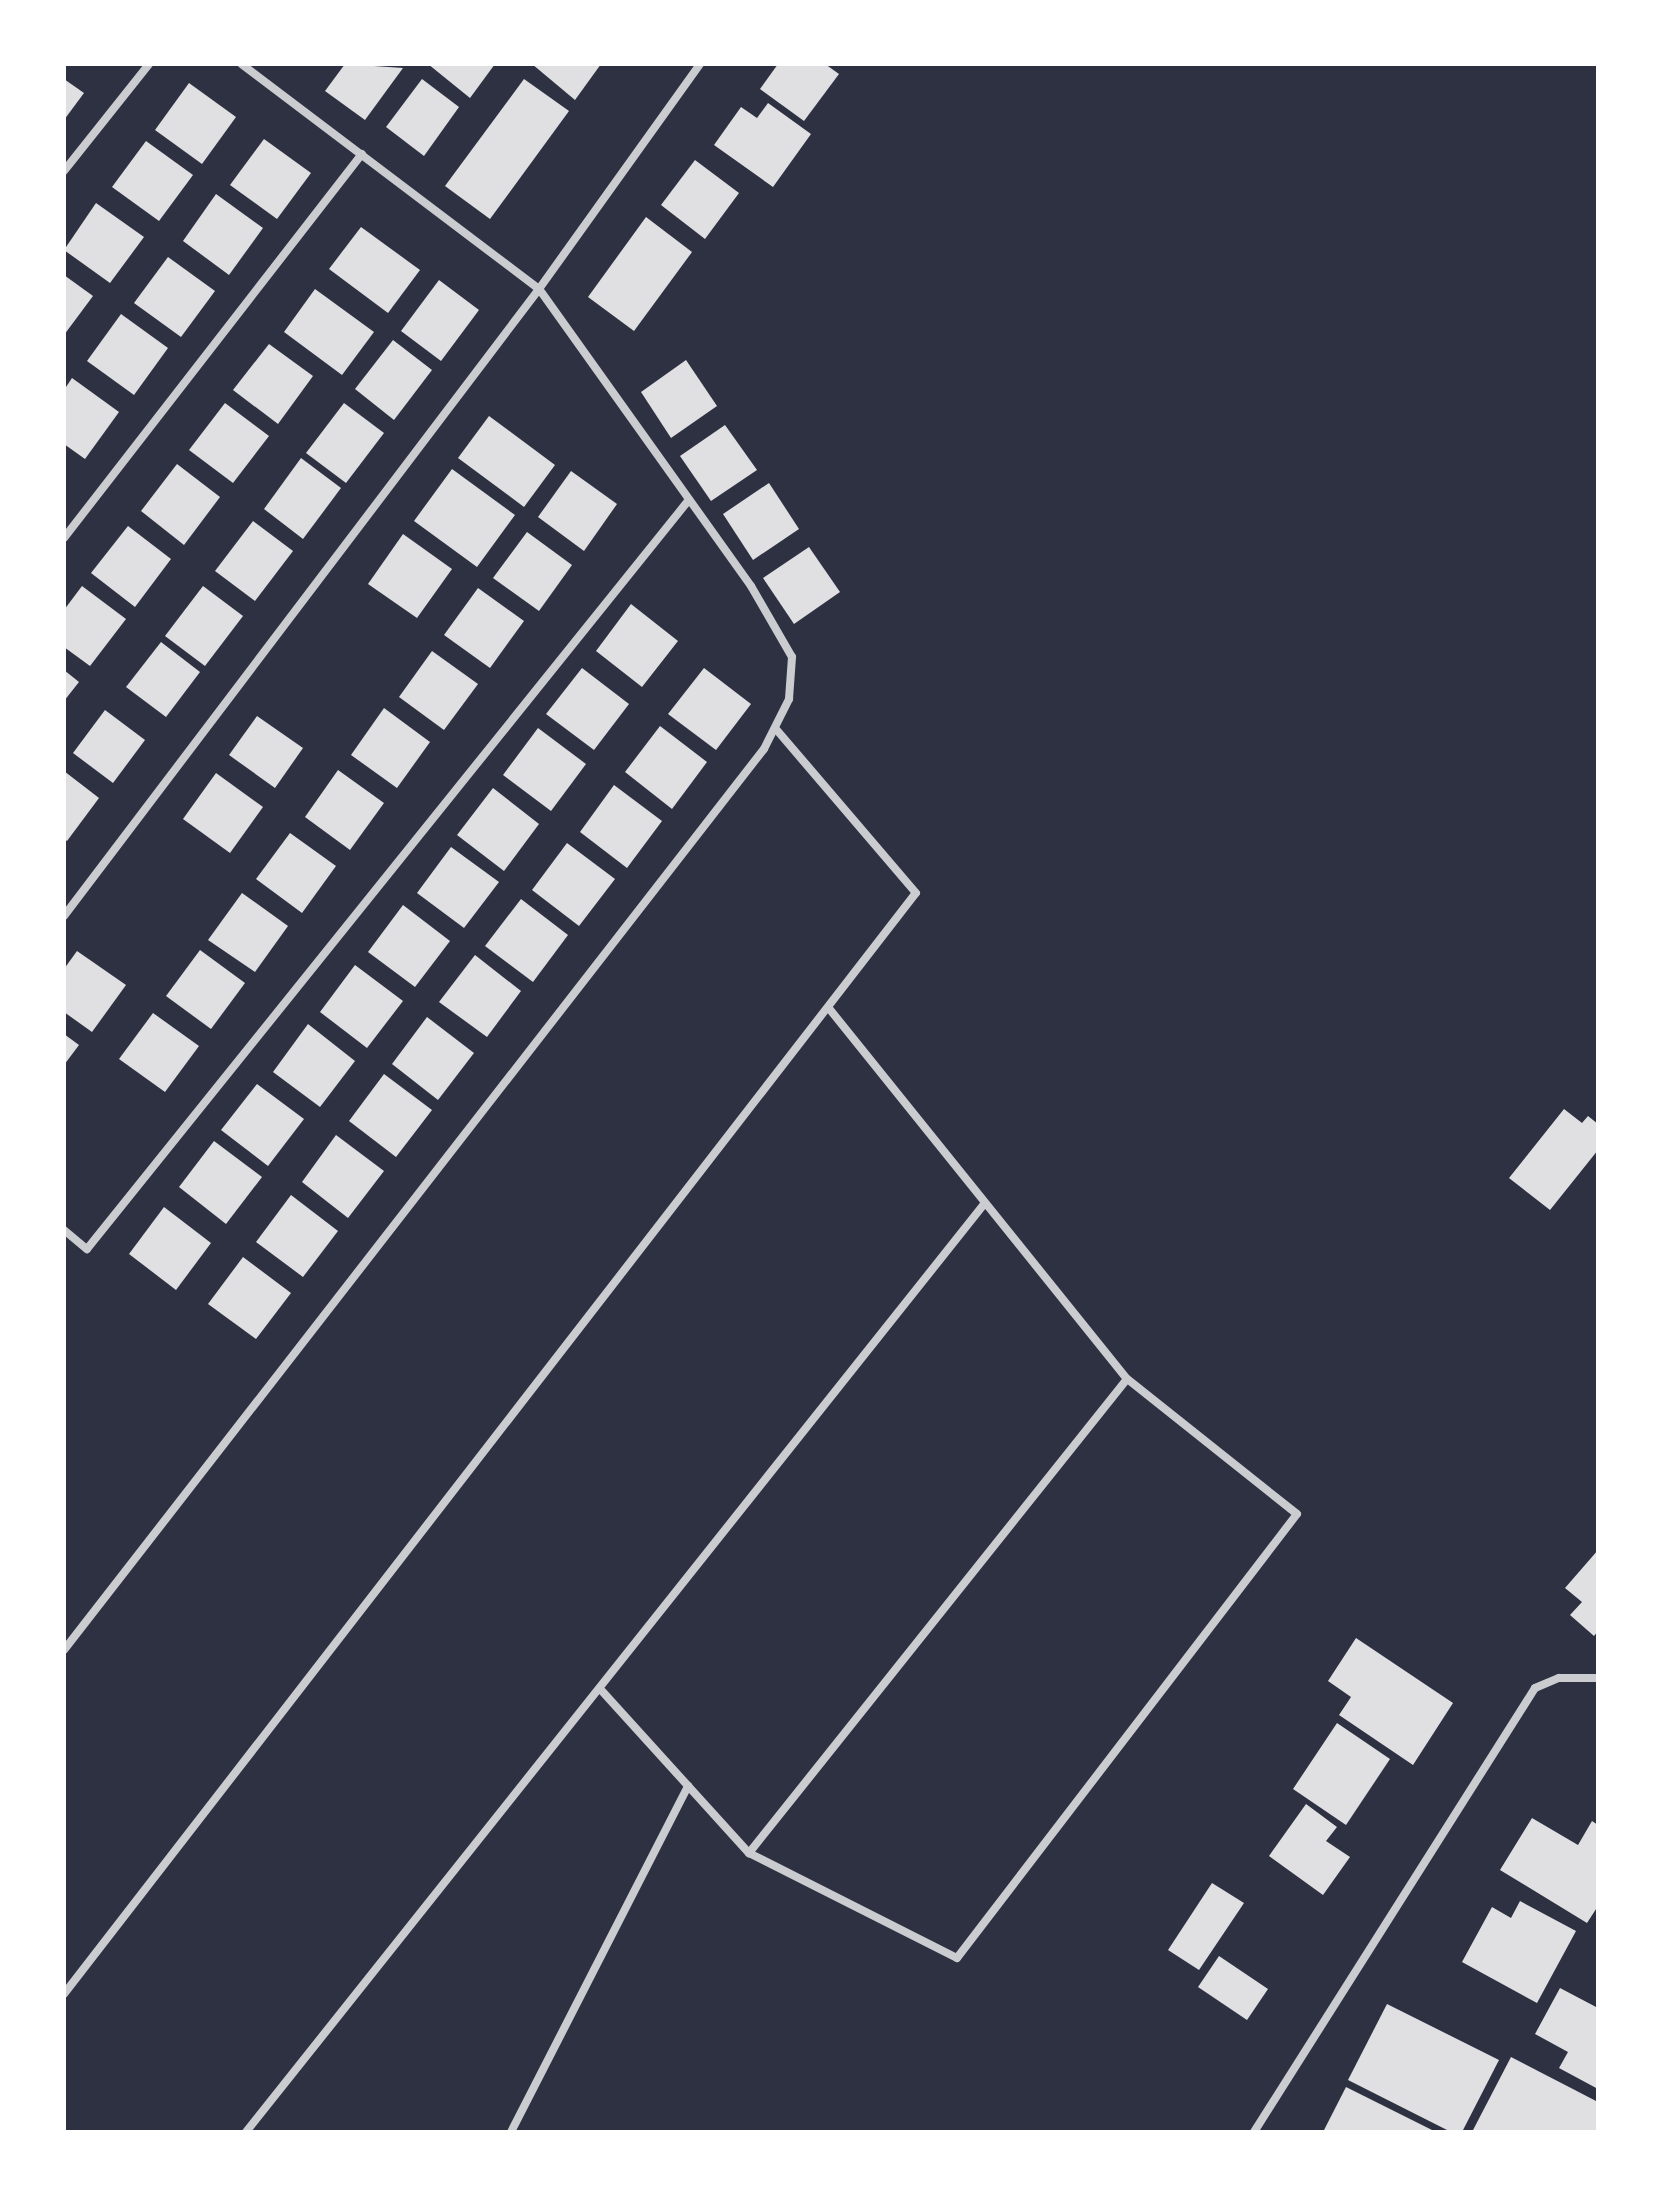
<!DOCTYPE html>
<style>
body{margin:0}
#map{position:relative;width:1662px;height:2196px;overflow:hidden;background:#2d3142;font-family:"Archivo Narrow",sans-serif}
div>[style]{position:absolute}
.building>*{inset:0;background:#e0e0e3}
.minor>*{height:8px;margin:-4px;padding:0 4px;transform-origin:4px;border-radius:4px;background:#caccd0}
span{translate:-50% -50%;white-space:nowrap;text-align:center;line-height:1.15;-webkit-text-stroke:6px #fff;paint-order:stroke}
.frame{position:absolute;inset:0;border:66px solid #fff;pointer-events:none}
</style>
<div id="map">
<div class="building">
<i style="clip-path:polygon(345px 64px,403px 68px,365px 120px,325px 91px)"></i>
<i style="clip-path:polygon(428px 64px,495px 64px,470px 98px)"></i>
<i style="clip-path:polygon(532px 64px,601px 64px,575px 100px)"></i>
<i style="clip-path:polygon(778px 64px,825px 64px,839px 74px,804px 121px,760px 89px)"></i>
<i style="clip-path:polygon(64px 79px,84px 93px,64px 120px)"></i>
<i style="clip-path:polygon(422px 79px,459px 107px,424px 156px,386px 127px)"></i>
<i style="clip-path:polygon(524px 79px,569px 111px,490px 219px,445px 186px)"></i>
<i style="clip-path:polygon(189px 83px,236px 117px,202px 164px,155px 130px)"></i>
<i style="clip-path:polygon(768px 103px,811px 134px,773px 187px,714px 145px,741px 107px,757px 118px)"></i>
<i style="clip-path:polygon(264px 139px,311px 173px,277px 219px,230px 185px)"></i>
<i style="clip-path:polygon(146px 141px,193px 175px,159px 221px,112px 187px)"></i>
<i style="clip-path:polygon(695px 160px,739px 193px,705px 239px,661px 205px)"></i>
<i style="clip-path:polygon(216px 194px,263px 228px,229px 275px,183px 241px)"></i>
<i style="clip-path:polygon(96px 203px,144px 237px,110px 283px,64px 250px)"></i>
<i style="clip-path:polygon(646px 217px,692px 252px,634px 331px,588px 297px)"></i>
<i style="clip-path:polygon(361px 227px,420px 270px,388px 313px,329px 269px)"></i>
<i style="clip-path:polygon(168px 257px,215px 291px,181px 337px,134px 303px)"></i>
<i style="clip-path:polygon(64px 275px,93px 296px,64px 335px)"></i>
<i style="clip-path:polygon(439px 280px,479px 310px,441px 361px,401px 331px)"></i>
<i style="clip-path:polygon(315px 289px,374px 332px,342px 375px,284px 332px)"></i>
<i style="clip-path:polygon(121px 314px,168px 348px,134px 395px,87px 361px)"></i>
<i style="clip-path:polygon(393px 340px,432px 370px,394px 420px,355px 389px)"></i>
<i style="clip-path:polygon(269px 344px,313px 376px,278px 424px,233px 390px)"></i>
<i style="clip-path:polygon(686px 360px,717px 406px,671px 438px,641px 392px)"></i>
<i style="clip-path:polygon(72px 378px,119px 412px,85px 459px,64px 444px,64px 390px)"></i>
<i style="clip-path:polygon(225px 403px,269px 436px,233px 483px,189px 450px)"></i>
<i style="clip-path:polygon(344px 403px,384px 433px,346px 483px,306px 453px)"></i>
<i style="clip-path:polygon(489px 416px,555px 465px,524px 507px,458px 458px)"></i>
<i style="clip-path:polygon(725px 425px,757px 470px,711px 501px,680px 456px)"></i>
<i style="clip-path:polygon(301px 458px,341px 488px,303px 539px,264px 509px)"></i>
<i style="clip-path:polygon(177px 464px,220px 497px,184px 545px,141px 511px)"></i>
<i style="clip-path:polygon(452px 469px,515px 515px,477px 567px,414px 521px)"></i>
<i style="clip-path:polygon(571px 471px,617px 504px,584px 551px,538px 517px)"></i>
<i style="clip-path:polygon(769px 483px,799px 529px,753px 560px,723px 514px)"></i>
<i style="clip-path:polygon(253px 521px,293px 551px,255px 601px,215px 571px)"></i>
<i style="clip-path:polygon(128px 526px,171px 559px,135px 607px,91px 573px)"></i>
<i style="clip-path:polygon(527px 532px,572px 565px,539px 611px,493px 578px)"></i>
<i style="clip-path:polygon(403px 534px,452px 569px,417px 618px,368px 584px)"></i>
<i style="clip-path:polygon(809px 547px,840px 592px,794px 624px,763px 578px)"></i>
<i style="clip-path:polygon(82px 586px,126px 619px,90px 666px,64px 647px,64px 610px)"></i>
<i style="clip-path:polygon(203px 586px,243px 616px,205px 666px,165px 636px)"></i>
<i style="clip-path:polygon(478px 588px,524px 621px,490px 668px,444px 635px)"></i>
<i style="clip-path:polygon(631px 604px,678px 641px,642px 687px,596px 651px)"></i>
<i style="clip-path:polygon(161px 642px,200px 672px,166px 717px,126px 687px)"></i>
<i style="clip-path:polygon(432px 651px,478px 684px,444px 730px,399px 697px)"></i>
<i style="clip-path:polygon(582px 668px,629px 704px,594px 750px,546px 714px)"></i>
<i style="clip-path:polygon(704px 668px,751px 704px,716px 750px,668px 714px)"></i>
<i style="clip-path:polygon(64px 670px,79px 682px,64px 701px)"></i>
<i style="clip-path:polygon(384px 708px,430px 742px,397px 788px,351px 755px)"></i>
<i style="clip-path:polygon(105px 710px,145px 740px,113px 783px,73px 753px)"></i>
<i style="clip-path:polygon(257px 716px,303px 748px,275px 788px,229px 755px)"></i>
<i style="clip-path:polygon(660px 726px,707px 762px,672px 809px,625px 772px)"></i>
<i style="clip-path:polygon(538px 728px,586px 764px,551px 811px,503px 775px)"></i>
<i style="clip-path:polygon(338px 770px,384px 803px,350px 850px,305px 817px)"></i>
<i style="clip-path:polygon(64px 771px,99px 798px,67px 841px,64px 839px)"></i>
<i style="clip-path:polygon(216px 773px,263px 807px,230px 853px,183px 819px)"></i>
<i style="clip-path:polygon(614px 785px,662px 821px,627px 868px,580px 832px)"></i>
<i style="clip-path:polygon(493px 788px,539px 824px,504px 871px,457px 835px)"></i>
<i style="clip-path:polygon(290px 833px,336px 866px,302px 913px,256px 879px)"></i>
<i style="clip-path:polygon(567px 843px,615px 879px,579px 926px,532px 890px)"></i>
<i style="clip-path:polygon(451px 847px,499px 882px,464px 928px,417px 893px)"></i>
<i style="clip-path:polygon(242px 893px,288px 926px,255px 972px,208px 940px)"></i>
<i style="clip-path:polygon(521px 899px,568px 935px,533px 982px,485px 946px)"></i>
<i style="clip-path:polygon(403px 905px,450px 941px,415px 987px,368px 952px)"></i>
<i style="clip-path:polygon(200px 950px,245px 983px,211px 1029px,166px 996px)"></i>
<i style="clip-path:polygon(77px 951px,126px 985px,92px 1032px,64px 1012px,64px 969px)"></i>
<i style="clip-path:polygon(475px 955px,521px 991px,487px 1037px,439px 1002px)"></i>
<i style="clip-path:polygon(355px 965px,403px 1001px,367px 1048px,320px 1012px)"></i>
<i style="clip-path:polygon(153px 1013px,199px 1046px,165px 1092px,119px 1059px)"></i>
<i style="clip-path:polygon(427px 1017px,474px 1053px,438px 1100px,392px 1064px)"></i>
<i style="clip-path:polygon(308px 1024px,355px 1061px,320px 1107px,273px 1072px)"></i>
<i style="clip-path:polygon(64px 1034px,79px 1045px,64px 1065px)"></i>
<i style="clip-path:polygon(384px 1074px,432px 1110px,396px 1157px,349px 1121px)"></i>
<i style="clip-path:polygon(257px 1084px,304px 1119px,268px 1166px,221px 1130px)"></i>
<i style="clip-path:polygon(1564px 1109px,1582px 1123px,1588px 1116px,1598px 1124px,1598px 1150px,1550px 1210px,1509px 1178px)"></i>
<i style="clip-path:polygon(336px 1135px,384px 1171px,348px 1218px,302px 1182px)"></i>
<i style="clip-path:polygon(214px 1141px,262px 1177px,226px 1224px,179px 1187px)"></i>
<i style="clip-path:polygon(291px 1195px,338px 1231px,303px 1277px,256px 1242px)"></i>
<i style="clip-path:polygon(164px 1207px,211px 1243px,176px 1290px,129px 1254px)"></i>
<i style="clip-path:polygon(243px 1257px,291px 1293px,256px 1339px,208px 1304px)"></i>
<i style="clip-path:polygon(1598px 1550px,1598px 1631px,1594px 1636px,1570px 1615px,1582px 1602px,1565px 1588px)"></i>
<i style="clip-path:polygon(1356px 1638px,1453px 1703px,1413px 1765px,1339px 1715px,1351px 1697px,1328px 1681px)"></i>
<i style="clip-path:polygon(1337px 1723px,1390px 1759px,1346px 1825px,1293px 1789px)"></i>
<i style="clip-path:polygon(1306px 1804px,1337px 1827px,1326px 1841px,1350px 1857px,1323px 1895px,1269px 1856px)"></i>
<i style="clip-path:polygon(1532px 1818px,1578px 1845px,1592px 1821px,1598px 1825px,1598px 1906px,1587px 1923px,1500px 1870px)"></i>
<i style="clip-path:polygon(1212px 1883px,1244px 1903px,1199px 1970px,1168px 1950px)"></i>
<i style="clip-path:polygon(1520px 1901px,1576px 1931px,1537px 2003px,1462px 1962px,1492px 1907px,1511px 1918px)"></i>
<i style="clip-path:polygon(1219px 1956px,1268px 1989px,1247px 2020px,1198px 1987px)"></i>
<i style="clip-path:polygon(1560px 1988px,1598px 2008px,1598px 2089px,1559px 2068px,1568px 2052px,1535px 2034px)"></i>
<i style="clip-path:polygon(1387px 2004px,1499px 2060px,1462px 2132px,1451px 2132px,1348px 2080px)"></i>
<i style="clip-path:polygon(1511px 2057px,1598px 2102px,1598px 2132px,1472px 2132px)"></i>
<i style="clip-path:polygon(1346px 2087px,1436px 2132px,1323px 2132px)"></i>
</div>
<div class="minor">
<i style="left:64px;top:171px;width:137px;rotate:-51.5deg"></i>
<i style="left:64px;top:538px;width:486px;rotate:-52.2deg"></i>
<i style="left:64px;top:916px;width:787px;rotate:-52.85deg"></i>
<i style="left:539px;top:289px;width:277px;rotate:-54.4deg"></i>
<i style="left:64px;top:1230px;width:30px;rotate:40deg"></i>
<i style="left:87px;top:1249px;width:960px;rotate:-51.22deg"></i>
<i style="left:64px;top:1650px;width:1141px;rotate:-52.16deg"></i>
<i style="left:764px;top:749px;width:56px;rotate:-63.4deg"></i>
<i style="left:789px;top:699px;width:42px;rotate:-85.9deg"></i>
<i style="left:792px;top:657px;width:82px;rotate:-120deg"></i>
<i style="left:751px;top:586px;width:365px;rotate:-125.5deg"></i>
<i style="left:539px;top:289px;width:373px;rotate:-142.9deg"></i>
<i style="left:602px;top:1691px;width:219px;rotate:47.8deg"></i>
<i style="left:749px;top:1853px;width:233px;rotate:26.8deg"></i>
<i style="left:957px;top:1958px;width:559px;rotate:-52.56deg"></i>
<i style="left:1297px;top:1514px;width:217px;rotate:-141.5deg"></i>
<i style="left:1127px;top:1379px;width:477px;rotate:-128.8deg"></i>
<i style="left:749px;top:1853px;width:606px;rotate:-51.43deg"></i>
<i style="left:64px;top:1994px;width:1392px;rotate:-52.27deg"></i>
<i style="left:916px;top:893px;width:217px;rotate:-130.5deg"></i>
<i style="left:246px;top:2132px;width:1187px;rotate:-51.5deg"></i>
<i style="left:511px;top:2132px;width:389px;rotate:-62.9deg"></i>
<i style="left:1254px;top:2132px;width:525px;rotate:-57.67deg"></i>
<i style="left:1535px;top:1688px;width:26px;rotate:-23deg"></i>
<i style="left:1559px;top:1678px;width:39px"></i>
</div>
<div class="frame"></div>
</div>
